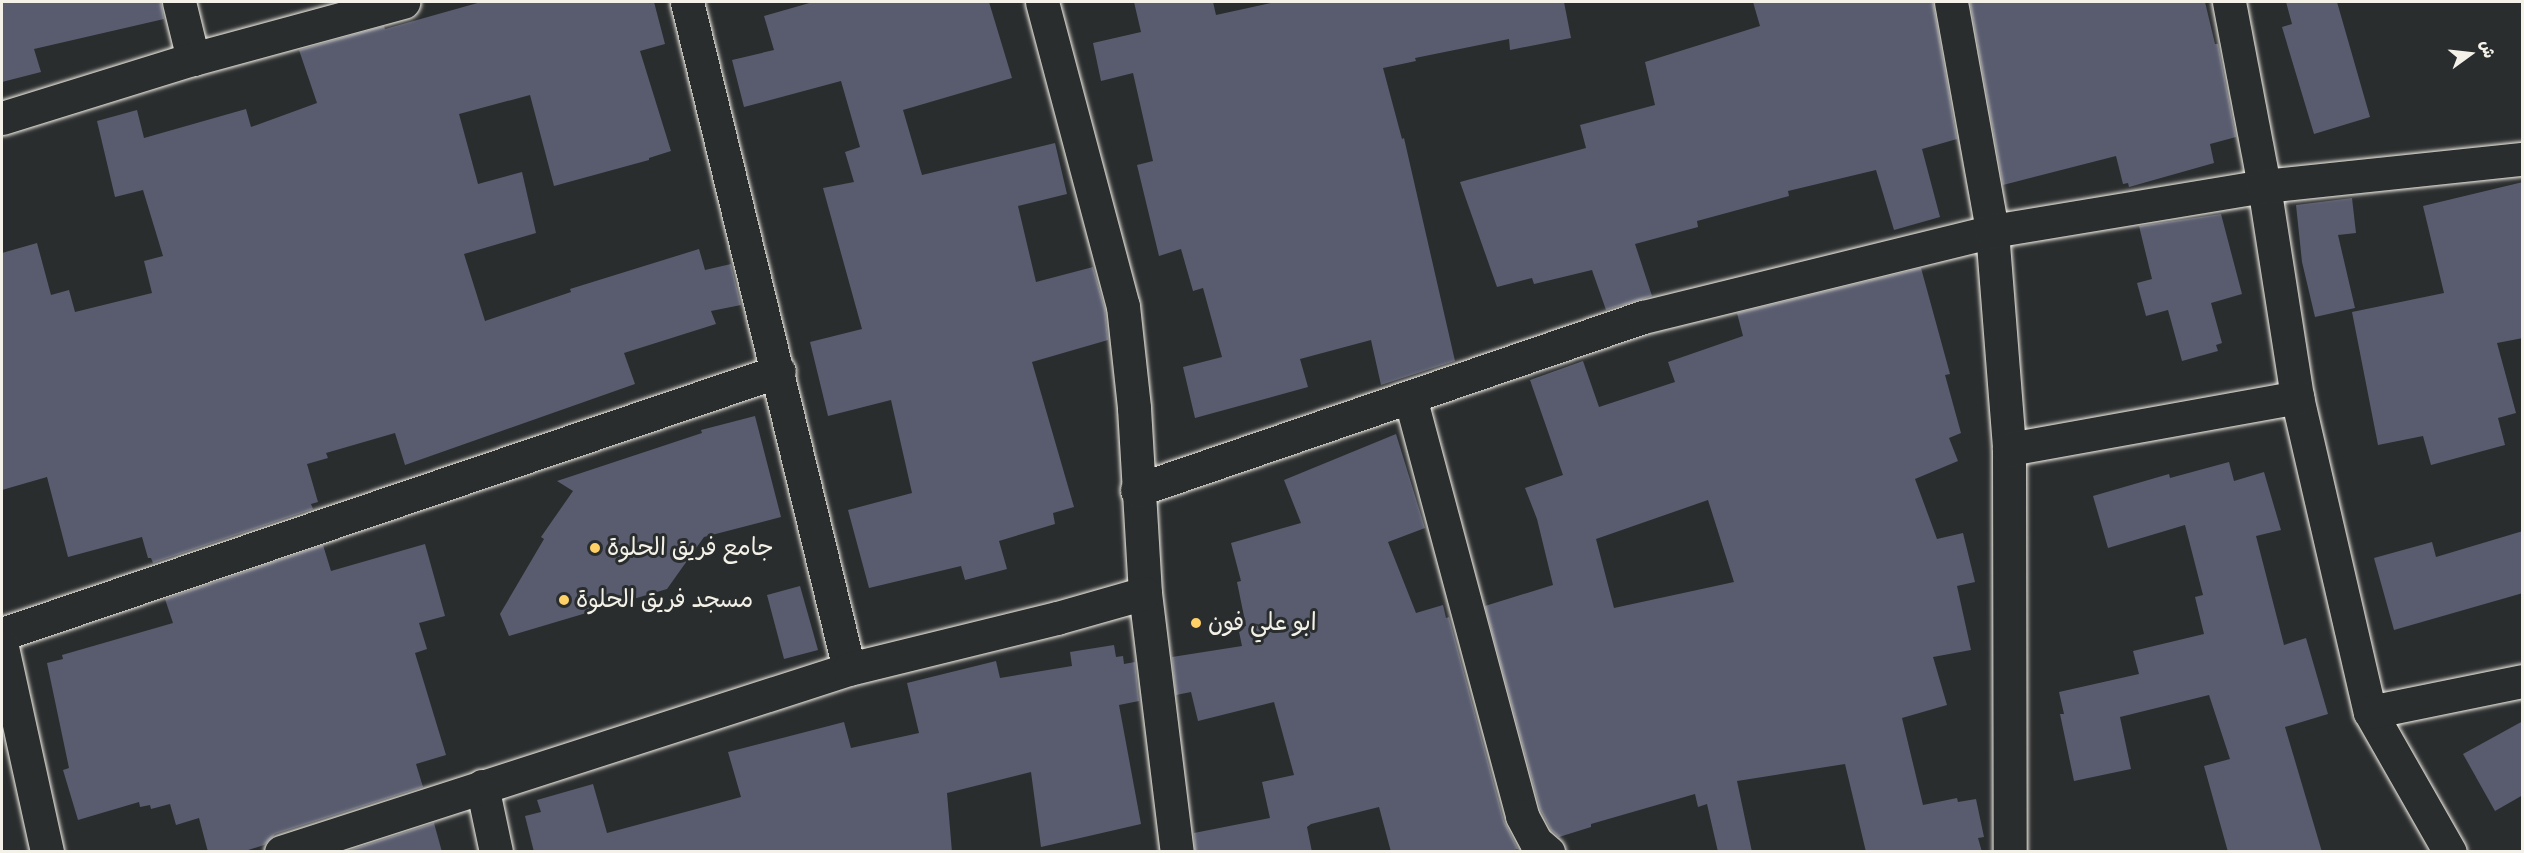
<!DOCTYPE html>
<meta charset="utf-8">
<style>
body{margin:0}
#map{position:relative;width:2524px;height:853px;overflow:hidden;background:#2a2d2e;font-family:Caveat,"Playpen Sans Arabic",sans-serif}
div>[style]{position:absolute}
.building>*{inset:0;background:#595c6e}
.roads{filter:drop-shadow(0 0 2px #f4f1e8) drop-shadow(0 0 2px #f4f1e8)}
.minor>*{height:33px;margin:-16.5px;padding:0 16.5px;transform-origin:16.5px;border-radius:16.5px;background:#2a2d2e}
.dots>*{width:16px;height:16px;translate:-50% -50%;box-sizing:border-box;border:3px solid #2a2d2e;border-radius:50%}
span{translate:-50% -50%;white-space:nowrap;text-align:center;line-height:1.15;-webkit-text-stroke:6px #2a2d2e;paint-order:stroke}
.poi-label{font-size:24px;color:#f4f1e8}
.left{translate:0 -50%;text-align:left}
.frame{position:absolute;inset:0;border:3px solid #f4f1e8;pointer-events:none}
.north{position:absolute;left:2440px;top:24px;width:60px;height:60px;-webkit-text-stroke:4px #2a2d2e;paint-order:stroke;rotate:75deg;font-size:16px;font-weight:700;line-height:24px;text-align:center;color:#f4f1e8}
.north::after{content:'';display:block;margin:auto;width:21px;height:27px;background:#f4f1e8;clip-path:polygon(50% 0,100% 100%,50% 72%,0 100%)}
</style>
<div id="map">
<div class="building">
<i style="clip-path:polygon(2px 2px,161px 2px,164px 19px,34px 49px,41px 72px,2px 82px)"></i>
<i style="clip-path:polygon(481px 2px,654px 2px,665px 44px,640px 51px,671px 151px,649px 158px,649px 160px,554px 186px,530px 95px,459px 114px,478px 184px,522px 172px,536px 233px,464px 254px,485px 321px,571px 292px,570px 289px,699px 249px,705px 270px,731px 264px,741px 305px,711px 311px,716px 324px,624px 353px,635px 384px,405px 465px,395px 433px,326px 453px,328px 458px,307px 464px,318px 502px,311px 504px,313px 509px,153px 563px,151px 558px,148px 558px,142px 537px,68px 557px,47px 477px,2px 490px,2px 253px,37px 243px,51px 295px,69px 290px,75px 312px,152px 293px,144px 261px,163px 256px,143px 190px,115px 197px,97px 121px,137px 110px,144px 138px,246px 109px,251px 127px,317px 103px,299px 50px,384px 26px,385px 29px)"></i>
<i style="clip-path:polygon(813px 2px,989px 2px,1012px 78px,903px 110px,922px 175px,1055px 143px,1067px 194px,1018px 206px,1036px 282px,1093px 267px,1105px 309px,1108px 340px,1032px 362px,1074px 507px,1053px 513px,1055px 524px,999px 541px,1007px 569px,965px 580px,961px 566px,869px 588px,848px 510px,912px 493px,891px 400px,828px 416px,810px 342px,862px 329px,823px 188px,854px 182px,845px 152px,860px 147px,841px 81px,744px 107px,732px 60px,774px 50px,764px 16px)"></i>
<i style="clip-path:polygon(1134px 2px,1213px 2px,1216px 15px,1276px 2px,1564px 2px,1571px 38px,1510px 50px,1509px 39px,1415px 58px,1416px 61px,1383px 68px,1402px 139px,1404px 138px,1455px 361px,1381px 385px,1371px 340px,1300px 359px,1308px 387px,1195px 418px,1183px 367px,1222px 357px,1203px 288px,1193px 291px,1181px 249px,1159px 256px,1137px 165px,1153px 161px,1133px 73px,1101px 81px,1093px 43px,1141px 32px)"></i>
<i style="clip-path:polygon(1753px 2px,1933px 2px,1957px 139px,1922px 149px,1940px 217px,1894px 230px,1876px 170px,1788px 191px,1789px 196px,1697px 221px,1698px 227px,1635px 244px,1652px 296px,1606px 310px,1592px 270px,1534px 284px,1532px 278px,1497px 287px,1460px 182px,1586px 148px,1580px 125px,1655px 105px,1645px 62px,1760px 26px)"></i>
<i style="clip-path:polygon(1970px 2px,2205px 2px,2215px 44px,2218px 44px,2236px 137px,2210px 144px,2214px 163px,2129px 187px,2128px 183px,2123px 184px,2116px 156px,2003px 185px)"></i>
<i style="clip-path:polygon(2286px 2px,2337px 2px,2370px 117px,2314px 134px,2282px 27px,2292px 24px)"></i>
<i style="clip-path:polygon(2523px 182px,2523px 338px,2497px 343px,2516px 413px,2498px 418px,2505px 445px,2431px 465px,2423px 436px,2378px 445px,2352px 312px,2444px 293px,2423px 206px)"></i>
<i style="clip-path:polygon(2352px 198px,2356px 233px,2338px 235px,2355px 308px,2315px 317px,2302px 262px,2296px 205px)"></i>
<i style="clip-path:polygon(2221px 214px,2242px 294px,2211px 303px,2222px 343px,2216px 345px,2218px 351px,2182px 361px,2168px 310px,2146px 316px,2137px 283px,2152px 279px,2139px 226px)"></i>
<i style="clip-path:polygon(evenodd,1921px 268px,1950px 374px,1945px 375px,1961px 433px,1949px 438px,1958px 461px,1915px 479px,1937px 539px,1963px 533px,1975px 582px,1957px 586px,1971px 650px,1933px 657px,1947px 705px,1902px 718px,1923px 805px,1957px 798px,1958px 802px,1976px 799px,1984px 837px,1978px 838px,1982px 852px,1866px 852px,1845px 764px,1737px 781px,1752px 852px,1718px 852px,1707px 804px,1698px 807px,1695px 794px,1591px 824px,1591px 827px,1559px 837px,1551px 830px,1540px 809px,1485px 606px,1553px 585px,1537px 519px,1525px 488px,1563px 475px,1530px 380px,1583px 361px,1599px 407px,1675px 382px,1668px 362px,1743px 336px,1737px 313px,1921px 268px,1708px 500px,1734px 582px,1614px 608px,1596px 539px,1708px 500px)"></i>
<i style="clip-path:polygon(755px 416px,781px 517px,704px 537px,667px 589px,509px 636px,500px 614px,544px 539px,541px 537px,573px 491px,557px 481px,702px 433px,701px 430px)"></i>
<i style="clip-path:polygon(1396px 434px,1425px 528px,1388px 542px,1416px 613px,1443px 605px,1446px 618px,1449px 617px,1504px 821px,1518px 849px,1509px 852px,1391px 852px,1379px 807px,1311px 824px,1307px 827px,1312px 852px,1195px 852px,1194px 833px,1270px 818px,1262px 782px,1294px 775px,1274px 702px,1198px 721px,1191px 692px,1176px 695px,1172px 657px,1242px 646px,1238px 627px,1246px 626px,1237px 582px,1241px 581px,1231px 543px,1301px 523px,1284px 480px)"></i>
<i style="clip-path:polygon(2229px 462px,2234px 481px,2264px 472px,2281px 530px,2256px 536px,2284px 645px,2306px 638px,2328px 714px,2285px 727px,2322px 852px,2228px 852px,2204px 766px,2230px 759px,2209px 695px,2120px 717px,2131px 769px,2074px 781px,2060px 714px,2064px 714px,2059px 692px,2139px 674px,2133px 651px,2204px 634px,2195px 597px,2203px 595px,2185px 525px,2108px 548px,2093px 496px,2169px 474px,2170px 478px)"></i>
<i style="clip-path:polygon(2523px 531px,2523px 593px,2394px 630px,2374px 558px,2432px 542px,2436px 557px)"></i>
<i style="clip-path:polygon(425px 544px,445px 616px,419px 623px,427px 649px,415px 653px,446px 755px,416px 764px,423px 787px,275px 834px,264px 845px,242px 852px,208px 852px,199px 818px,176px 825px,170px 804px,151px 809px,150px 805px,140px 807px,139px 802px,78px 820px,63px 770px,69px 768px,47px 663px,63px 659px,62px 655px,173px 623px,165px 599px,323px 545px,331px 571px)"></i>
<i style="clip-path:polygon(800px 586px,818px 650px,784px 659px,767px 595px)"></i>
<i style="clip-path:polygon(1114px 645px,1116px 657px,1123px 656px,1124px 664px,1135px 662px,1139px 701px,1119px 705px,1141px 824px,1041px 847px,1031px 772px,947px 793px,952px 852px,534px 852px,525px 816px,541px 812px,537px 800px,593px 784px,607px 833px,741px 797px,728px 752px,844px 722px,851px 748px,919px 733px,907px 683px,996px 661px,1000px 678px,1072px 666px,1070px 652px)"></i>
<i style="clip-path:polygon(2523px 721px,2523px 795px,2495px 811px,2463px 754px)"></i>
<i style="clip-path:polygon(434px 823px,442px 852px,344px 852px)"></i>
</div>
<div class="roads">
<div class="minor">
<i style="left:179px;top:2px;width:59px;rotate:76.2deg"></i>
<i style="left:687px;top:2px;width:686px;rotate:76.35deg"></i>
<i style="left:1042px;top:2px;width:315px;rotate:75.1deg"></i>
<i style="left:1123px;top:306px;width:103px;rotate:83.8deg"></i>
<i style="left:1134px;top:408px;width:185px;rotate:86.6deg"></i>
<i style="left:1145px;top:593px;width:261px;rotate:83deg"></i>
<i style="left:1951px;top:2px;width:233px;rotate:79.8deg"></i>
<i style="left:1992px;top:231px;width:219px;rotate:85.5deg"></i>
<i style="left:2009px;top:449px;width:403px;rotate:89.9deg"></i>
<i style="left:2229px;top:2px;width:187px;rotate:79.2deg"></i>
<i style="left:2264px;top:186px;width:214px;rotate:81.1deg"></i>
<i style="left:2297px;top:397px;width:323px;rotate:77deg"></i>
<i style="left:2370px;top:712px;width:161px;rotate:60.3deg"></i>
<i style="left:2px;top:118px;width:200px;rotate:-17.2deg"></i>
<i style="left:193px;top:59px;width:218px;rotate:-15.2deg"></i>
<i style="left:1410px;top:397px;width:434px;rotate:75deg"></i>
<i style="left:1522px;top:816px;width:30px;rotate:62deg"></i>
<i style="left:1536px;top:842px;width:16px;rotate:40deg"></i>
<i style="left:2009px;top:449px;width:293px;rotate:-10.2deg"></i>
<i style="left:1137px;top:490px;width:535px;rotate:-18.88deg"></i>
<i style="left:1643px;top:317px;width:359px;rotate:-13.8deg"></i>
<i style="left:1992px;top:231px;width:276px;rotate:-9.4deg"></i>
<i style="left:2264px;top:186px;width:259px;rotate:-6deg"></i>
<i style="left:2px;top:634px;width:820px;rotate:-18.7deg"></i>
<i style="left:2px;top:647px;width:210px;rotate:77.6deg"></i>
<i style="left:2370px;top:712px;width:155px;rotate:-11.5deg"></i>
<i style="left:482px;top:786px;width:67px;rotate:78deg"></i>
<i style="left:281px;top:852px;width:597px;rotate:-17.86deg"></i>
<i style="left:849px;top:669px;width:214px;rotate:-13.8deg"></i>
<i style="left:1057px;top:618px;width:91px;rotate:-15.9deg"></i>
</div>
</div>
<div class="dots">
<i style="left:595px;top:548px;background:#ffd166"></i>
<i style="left:564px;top:600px;background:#ffd166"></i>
<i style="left:1196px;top:623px;background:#ffd166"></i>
</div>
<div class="poi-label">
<span class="left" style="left:607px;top:548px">جامع فريق الحلوة</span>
<span class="left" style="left:576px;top:600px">مسجد فريق الحلوة</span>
<span class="left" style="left:1208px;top:623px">ابو علي فون</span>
</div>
<div class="frame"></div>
<div class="north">ش</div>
</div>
